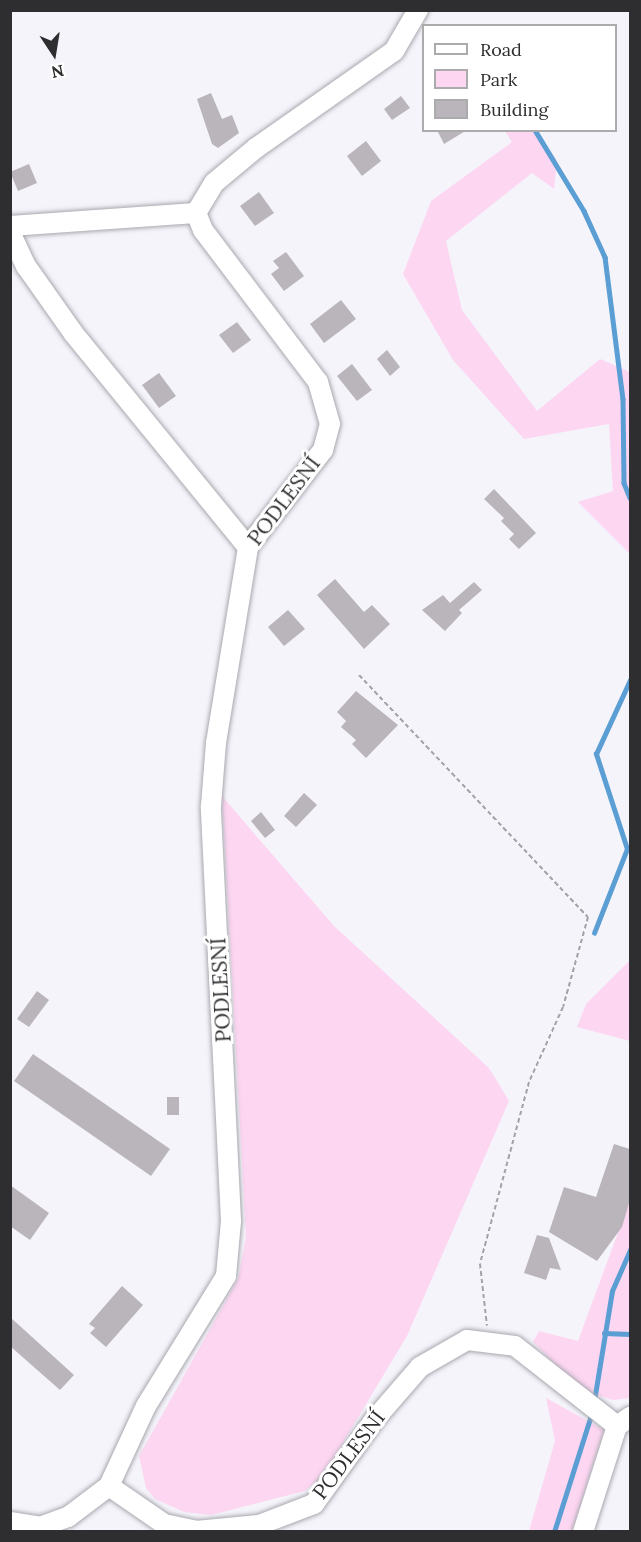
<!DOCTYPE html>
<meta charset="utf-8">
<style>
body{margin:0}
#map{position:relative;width:641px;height:1542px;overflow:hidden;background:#f5f4fb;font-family:Lora,serif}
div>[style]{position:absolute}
.green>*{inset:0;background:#fdd6f2}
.stream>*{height:4.5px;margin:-2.25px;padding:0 2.25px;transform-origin:2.25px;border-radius:2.25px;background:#5a9ed3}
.building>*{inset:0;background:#b9b5bb}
.path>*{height:2px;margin-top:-1px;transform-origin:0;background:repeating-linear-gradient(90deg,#a3a2a8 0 4.5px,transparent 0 7.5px)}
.roads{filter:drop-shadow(0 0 2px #a9a8af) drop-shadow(0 0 2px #a9a8af)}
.minor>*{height:20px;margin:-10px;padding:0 10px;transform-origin:10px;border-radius:10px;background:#fff}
span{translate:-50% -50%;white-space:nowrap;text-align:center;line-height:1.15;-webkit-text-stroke:6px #fff;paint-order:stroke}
.street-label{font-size:21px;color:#2e2e31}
.frame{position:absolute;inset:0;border:12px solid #2e2e31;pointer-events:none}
.legend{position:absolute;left:422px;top:24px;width:195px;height:108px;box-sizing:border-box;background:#fff;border:2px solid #ababad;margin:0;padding:8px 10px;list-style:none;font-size:18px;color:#2e2e31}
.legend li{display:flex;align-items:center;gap:12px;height:30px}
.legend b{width:30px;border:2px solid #ababad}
.north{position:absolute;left:24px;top:24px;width:60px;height:60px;-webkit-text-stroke:4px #fff;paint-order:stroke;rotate:168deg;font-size:16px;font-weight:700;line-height:24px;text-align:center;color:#2e2e31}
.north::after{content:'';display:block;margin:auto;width:21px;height:27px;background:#2e2e31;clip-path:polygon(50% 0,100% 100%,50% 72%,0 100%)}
</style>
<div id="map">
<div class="green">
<i style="clip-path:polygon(505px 131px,537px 131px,557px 161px,554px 189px,532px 173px,446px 241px,462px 310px,537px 411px,600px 359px,630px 372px,630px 554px,578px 502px,613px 491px,609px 424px,524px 439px,453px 360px,403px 274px,431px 201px,512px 142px)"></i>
<i style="clip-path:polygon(222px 796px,334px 926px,489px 1068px,509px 1101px,407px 1336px,324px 1474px,305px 1491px,211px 1515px,184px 1512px,155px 1499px,146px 1488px,139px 1456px,238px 1279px,246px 1237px)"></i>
<i style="clip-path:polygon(630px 960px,630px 1041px,577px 1027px,586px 1004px)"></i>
<i style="clip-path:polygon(630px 1200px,630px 1398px,613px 1400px,581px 1390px,533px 1342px,539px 1331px,578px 1341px)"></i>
<i style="clip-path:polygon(546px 1398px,604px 1430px,572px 1531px,529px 1531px,555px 1441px)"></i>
</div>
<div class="stream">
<i style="left:535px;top:130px;width:95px;rotate:58.8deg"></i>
<i style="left:584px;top:211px;width:51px;rotate:65.5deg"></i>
<i style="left:605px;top:257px;width:143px;rotate:82.8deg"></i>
<i style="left:623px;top:399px;width:84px;rotate:89.3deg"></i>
<i style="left:624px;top:483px;width:16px;rotate:68deg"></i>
<i style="left:594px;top:933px;width:90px;rotate:-68.6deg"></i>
<i style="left:627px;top:849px;width:100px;rotate:-108.1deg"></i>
<i style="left:596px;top:754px;width:81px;rotate:-65.3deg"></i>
<i style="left:604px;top:1333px;width:26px;rotate:2deg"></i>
<i style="left:594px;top:1401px;width:111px;rotate:-80.7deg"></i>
<i style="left:612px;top:1291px;width:45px;rotate:-66.3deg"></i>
<i style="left:554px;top:1532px;width:126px;rotate:-72.4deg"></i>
</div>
<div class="building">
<i style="clip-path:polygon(211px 93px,222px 119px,232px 115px,239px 133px,218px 148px,212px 144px,197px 99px)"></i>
<i style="clip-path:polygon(401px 96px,410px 108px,392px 120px,384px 109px)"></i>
<i style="clip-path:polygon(437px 130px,467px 130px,444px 144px)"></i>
<i style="clip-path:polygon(366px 141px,381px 161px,362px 176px,347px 156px)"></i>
<i style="clip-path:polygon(29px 164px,37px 183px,18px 191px,10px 172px)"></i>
<i style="clip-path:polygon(259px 192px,274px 213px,255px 226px,240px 206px)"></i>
<i style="clip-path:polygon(286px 252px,304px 276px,284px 291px,271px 274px,279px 268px,273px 261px)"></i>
<i style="clip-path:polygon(341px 300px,356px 319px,324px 343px,310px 324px)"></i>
<i style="clip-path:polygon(237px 322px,251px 340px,233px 353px,219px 335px)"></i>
<i style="clip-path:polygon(387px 350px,400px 367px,390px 376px,377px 359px)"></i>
<i style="clip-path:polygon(352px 364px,372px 390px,357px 401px,337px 376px)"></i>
<i style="clip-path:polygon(159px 373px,176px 396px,159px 408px,142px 385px)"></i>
<i style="clip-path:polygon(494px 489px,536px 533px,519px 549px,509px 539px,514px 534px,501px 521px,504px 518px,484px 499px)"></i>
<i style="clip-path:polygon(335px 579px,364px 612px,372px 605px,390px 624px,364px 649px,317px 595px)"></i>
<i style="clip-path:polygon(474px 582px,482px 590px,459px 610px,462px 613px,445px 631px,422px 610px,443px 595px,450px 603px)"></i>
<i style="clip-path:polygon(288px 610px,305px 629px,284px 646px,268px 627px)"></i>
<i style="clip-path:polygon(356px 691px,398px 725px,366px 758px,352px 744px,356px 740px,341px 727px,346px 721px,337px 712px)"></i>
<i style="clip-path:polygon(304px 793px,317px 805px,296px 827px,284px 816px)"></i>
<i style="clip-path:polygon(261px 812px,275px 830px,265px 838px,251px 821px)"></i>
<i style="clip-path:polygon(37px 991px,49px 1000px,29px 1027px,17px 1019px)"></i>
<i style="clip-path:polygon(33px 1054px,170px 1149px,151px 1176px,14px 1081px)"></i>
<i style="clip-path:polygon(167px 1097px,179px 1097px,179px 1115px,167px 1115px)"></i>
<i style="clip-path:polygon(614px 1144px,630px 1149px,630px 1200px,622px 1227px,597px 1261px,549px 1232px,564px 1187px,596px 1197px)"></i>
<i style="clip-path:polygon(10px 1185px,49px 1213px,30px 1240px,10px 1226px)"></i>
<i style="clip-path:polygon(537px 1235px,549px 1238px,561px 1270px,550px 1268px,546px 1280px,524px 1273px)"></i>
<i style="clip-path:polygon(122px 1286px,143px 1305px,106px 1347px,90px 1333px,95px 1328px,89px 1324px)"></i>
<i style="clip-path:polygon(10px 1317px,74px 1375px,60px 1390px,10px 1346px)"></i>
</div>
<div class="path">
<i style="left:359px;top:675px;width:333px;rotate:46.6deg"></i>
<i style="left:588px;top:917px;width:93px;rotate:105.5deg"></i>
<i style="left:563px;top:1007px;width:82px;rotate:114.4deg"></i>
<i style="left:529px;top:1082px;width:188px;rotate:105.1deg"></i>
<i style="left:480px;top:1264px;width:62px;rotate:83.6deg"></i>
</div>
<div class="roads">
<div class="minor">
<i style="left:10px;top:226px;width:186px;rotate:-4deg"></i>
<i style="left:10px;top:232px;width:38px;rotate:65deg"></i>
<i style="left:26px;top:266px;width:83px;rotate:54.8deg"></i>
<i style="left:74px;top:334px;width:275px;rotate:50.8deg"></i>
<i style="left:109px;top:1486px;width:88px;rotate:-65.2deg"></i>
<i style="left:146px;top:1406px;width:153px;rotate:-58.4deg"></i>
<i style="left:226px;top:1276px;width:55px;rotate:-84.8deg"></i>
<i style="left:231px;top:1221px;width:415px;rotate:-92.8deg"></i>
<i style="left:211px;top:806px;width:63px;rotate:-85.5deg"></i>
<i style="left:216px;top:743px;width:199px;rotate:-80.7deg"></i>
<i style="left:248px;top:547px;width:123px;rotate:-52.3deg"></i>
<i style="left:323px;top:450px;width:27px;rotate:-75deg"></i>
<i style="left:330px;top:424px;width:44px;rotate:-105.9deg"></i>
<i style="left:318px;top:382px;width:191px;rotate:-127.1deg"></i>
<i style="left:203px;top:230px;width:18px;rotate:-112deg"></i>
<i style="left:196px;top:213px;width:35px;rotate:-59deg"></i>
<i style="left:214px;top:183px;width:55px;rotate:-39.8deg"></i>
<i style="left:256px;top:148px;width:169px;rotate:-35.1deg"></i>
<i style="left:394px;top:51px;width:48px;rotate:-59.7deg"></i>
<i style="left:109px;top:1486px;width:67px;rotate:34.6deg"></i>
<i style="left:164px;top:1524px;width:33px;rotate:12deg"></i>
<i style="left:196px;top:1531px;width:63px;rotate:-5.4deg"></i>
<i style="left:259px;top:1525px;width:59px;rotate:-20.9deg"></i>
<i style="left:314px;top:1504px;width:105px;rotate:-54.3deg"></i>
<i style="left:375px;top:1419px;width:69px;rotate:-49.1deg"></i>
<i style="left:420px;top:1367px;width:54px;rotate:-29.9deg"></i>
<i style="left:467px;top:1340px;width:48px;rotate:7.1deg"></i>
<i style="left:515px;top:1346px;width:130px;rotate:38.1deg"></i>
<i style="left:10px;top:1522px;width:30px;rotate:9deg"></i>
<i style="left:40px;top:1527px;width:30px;rotate:-20deg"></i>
<i style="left:68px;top:1517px;width:51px;rotate:-37.1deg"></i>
<i style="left:583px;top:1532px;width:111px;rotate:-72.2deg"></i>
<i style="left:617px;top:1426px;width:16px;rotate:-35deg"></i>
</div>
</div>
<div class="street-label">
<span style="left:284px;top:501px;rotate:-53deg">PODLESNÍ</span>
<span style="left:221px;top:990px;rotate:-93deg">PODLESNÍ</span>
<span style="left:349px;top:1455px;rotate:-53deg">PODLESNÍ</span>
</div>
<div class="frame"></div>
<ul class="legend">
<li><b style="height:8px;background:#fff"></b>Road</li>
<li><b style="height:16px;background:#fdd6f2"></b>Park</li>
<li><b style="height:16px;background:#b9b5bb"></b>Building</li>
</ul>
<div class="north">N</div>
</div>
